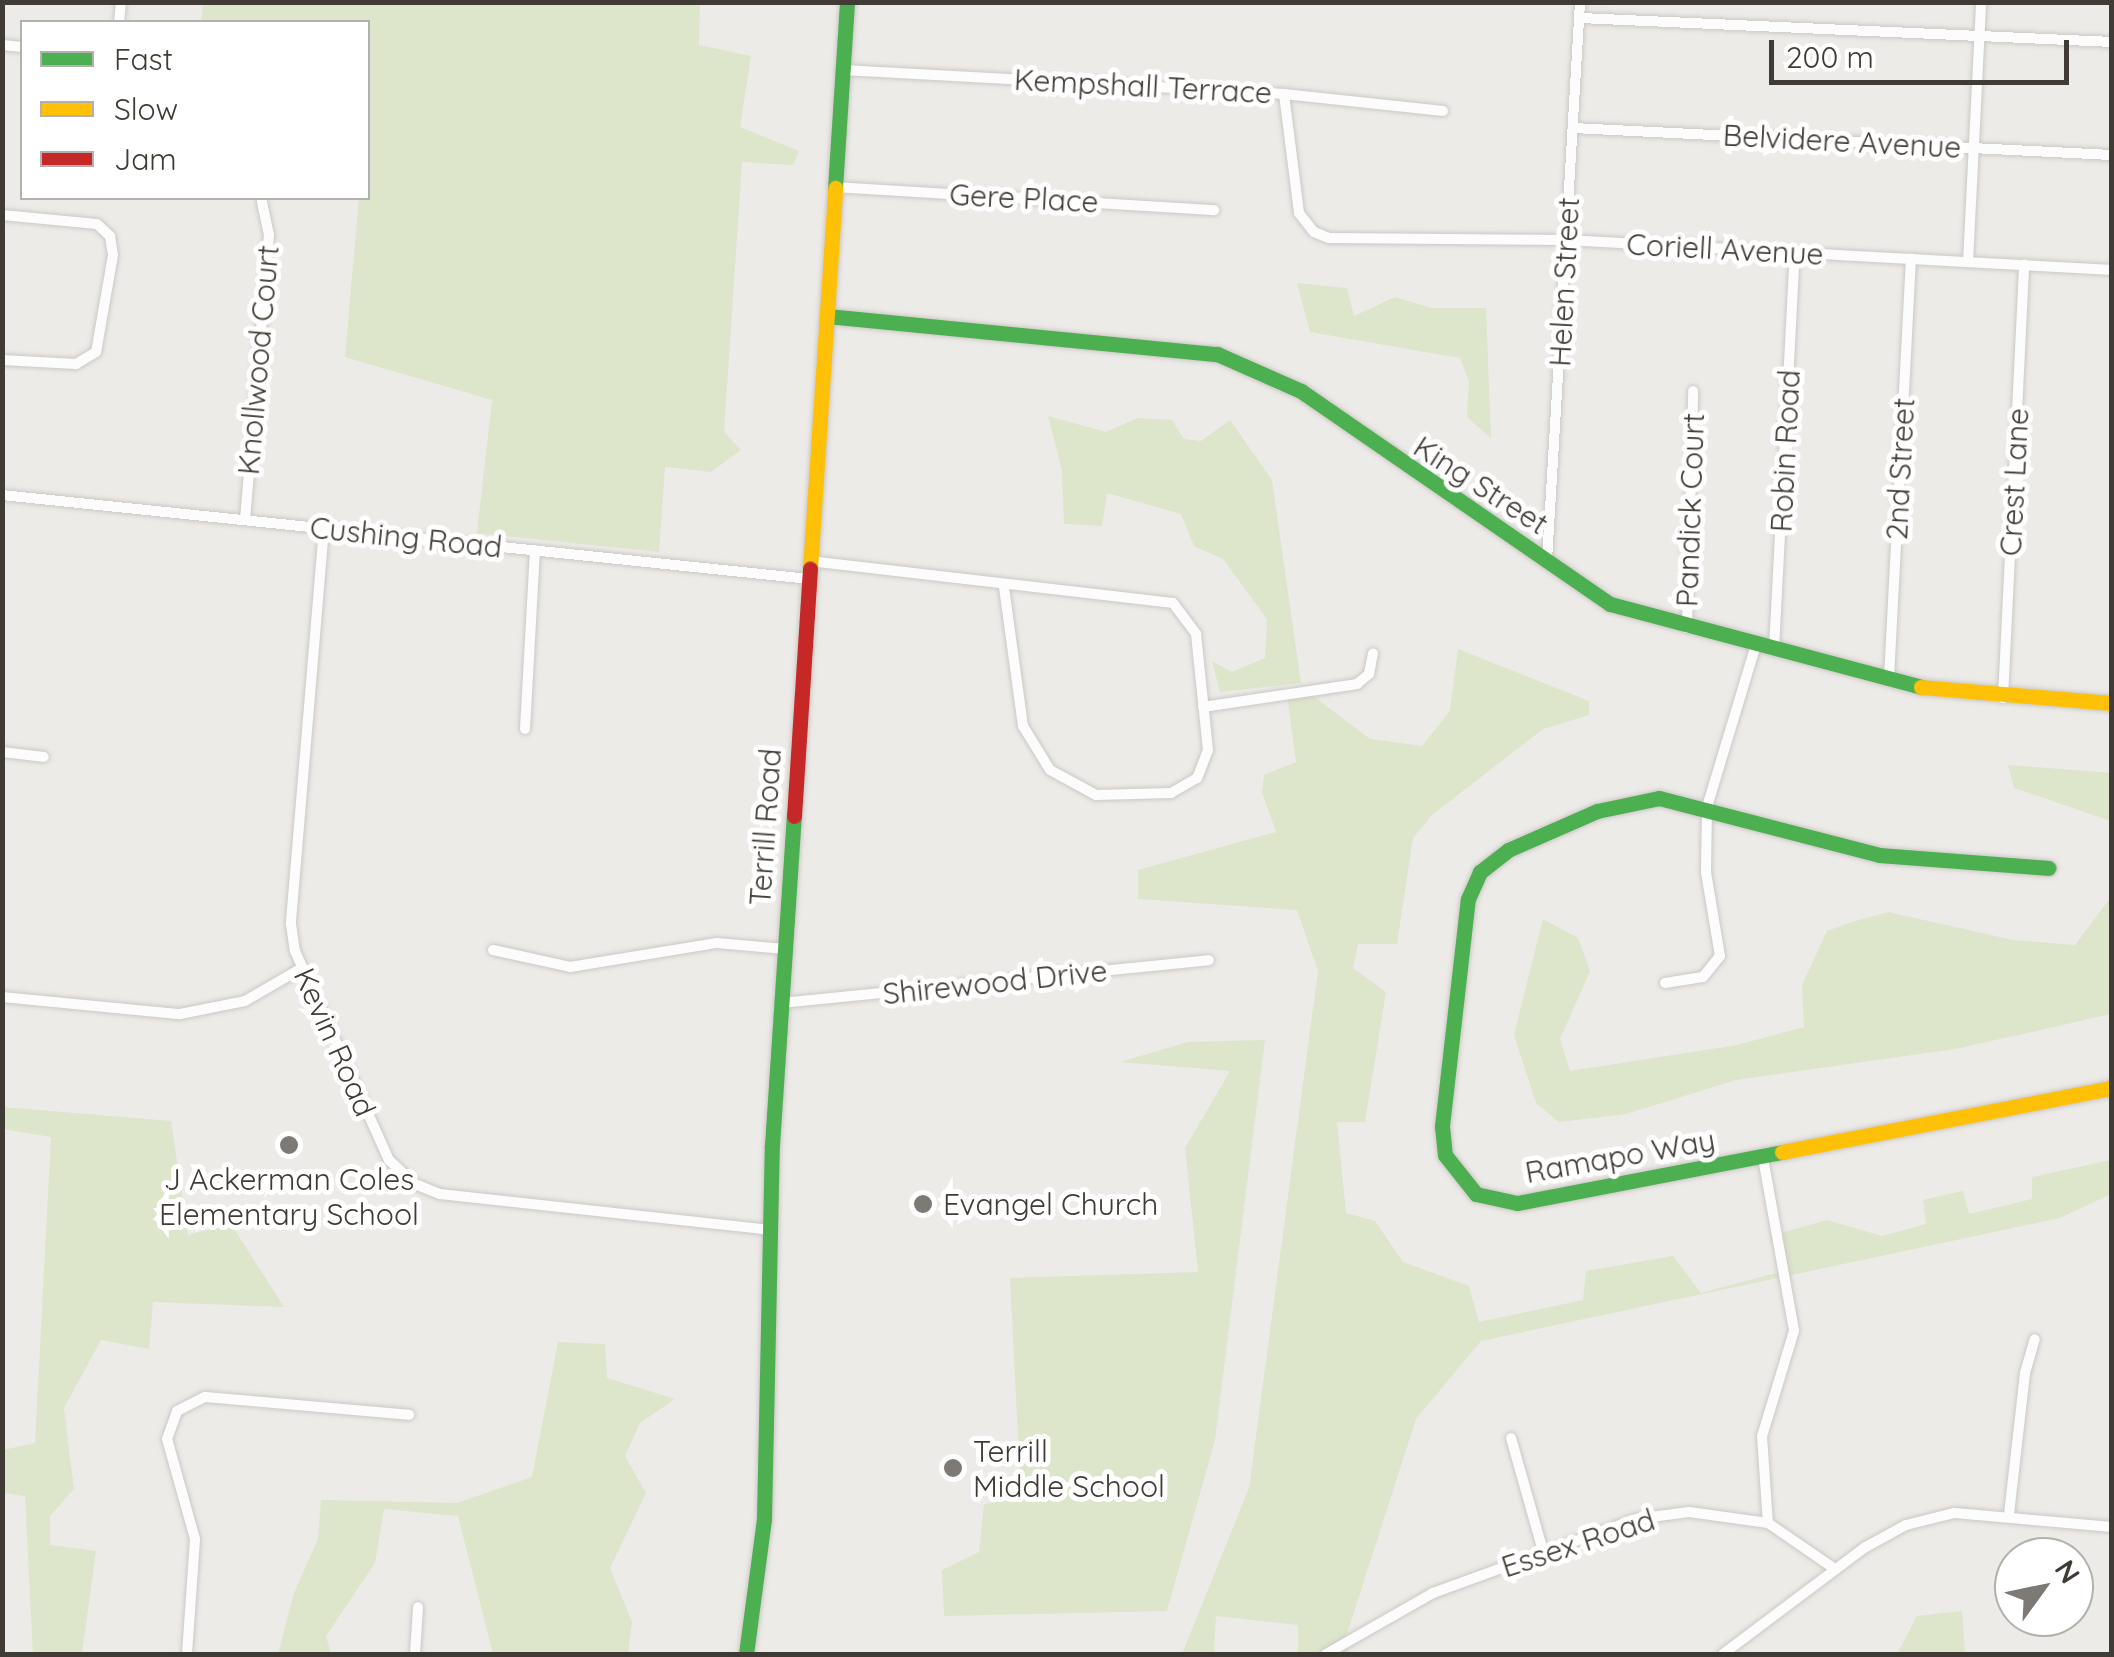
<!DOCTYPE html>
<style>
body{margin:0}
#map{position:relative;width:2114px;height:1657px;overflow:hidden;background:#edebe8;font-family:Quicksand,sans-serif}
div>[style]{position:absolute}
.green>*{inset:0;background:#dde5ca}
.roads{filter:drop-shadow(0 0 2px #cbc8c5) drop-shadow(0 0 2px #cbc8c5)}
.street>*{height:10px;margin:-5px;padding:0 5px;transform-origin:5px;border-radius:5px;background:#fcfcfc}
.fast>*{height:15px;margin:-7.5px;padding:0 7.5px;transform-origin:7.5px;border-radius:7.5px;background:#4caf50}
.slow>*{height:15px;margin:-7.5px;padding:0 7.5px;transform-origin:7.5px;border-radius:7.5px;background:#ffc107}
.jam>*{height:15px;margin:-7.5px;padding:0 7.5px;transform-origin:7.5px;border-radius:7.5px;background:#c62828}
.dots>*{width:28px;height:28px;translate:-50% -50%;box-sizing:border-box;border:5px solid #fff;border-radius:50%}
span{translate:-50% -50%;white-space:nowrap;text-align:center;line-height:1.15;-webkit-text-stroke:10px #fff;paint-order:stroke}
.street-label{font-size:30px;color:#413b35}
.poi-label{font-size:30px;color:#413b35}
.left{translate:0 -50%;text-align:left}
.frame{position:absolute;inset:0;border:5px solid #413b35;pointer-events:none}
.legend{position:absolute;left:20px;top:20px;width:350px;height:180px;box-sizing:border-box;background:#fff;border:2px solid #b3b1ae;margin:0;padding:12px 18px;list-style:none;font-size:30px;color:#413b35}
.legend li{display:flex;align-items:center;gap:20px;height:50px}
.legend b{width:50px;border:2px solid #b3b1ae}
.north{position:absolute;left:1994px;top:1537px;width:100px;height:100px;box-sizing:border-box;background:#fff;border:2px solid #b3b1ae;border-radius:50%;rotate:57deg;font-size:28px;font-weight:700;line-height:40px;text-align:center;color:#413b35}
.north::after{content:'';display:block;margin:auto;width:35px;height:45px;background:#7d7974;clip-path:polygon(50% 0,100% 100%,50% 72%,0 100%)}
.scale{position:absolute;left:1769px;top:40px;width:300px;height:45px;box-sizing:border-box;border:5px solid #413b35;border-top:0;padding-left:12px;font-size:30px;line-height:35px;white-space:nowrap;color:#413b35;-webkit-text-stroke:8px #fff;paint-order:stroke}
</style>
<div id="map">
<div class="green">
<i style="clip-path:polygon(203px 3px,700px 3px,699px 45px,751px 56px,740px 127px,799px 151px,793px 165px,742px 162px,724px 432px,741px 450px,711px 472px,665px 467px,659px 552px,477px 533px,492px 400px,345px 357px,359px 198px,368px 198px,368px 22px,201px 22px)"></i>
<i style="clip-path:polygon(1297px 283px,1347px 288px,1354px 316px,1395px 297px,1431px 308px,1486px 308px,1491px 438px,1467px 417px,1469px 381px,1460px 358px,1310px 332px)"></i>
<i style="clip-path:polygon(1048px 416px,1106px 432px,1138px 418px,1172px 420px,1184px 439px,1201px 441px,1230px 420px,1272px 480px,1301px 683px,1220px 692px,1212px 661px,1232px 672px,1265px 658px,1267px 619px,1223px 559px,1194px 546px,1181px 514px,1107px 493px,1102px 526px,1064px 524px,1062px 471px)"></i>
<i style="clip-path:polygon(1458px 649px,1589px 701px,1589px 715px,1543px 729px,1432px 815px,1413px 838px,1397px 944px,1358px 944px,1353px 968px,1386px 992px,1365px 1122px,1337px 1122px,1346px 1213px,1375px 1221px,1403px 1262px,1469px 1286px,1479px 1322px,1583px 1300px,1586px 1271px,1673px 1256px,1701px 1293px,1780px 1272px,1770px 1236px,1827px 1220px,1882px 1236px,1926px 1224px,1923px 1200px,1963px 1191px,1969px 1214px,2032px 1199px,2032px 1177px,2111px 1160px,2111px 1194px,2060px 1218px,1481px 1341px,1416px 1419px,1346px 1637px,1349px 1654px,1298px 1654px,1298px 1625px,1216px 1616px,1214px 1654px,1182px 1654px,1249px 1488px,1318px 971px,1297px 910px,1138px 899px,1138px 870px,1276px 832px,1262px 793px,1264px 775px,1296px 762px,1287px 695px,1308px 692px,1370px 739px,1422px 746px,1450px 711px)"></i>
<i style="clip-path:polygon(2008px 765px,2111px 773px,2111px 821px,2014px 788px)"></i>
<i style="clip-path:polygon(2111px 897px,2111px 1014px,2054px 1027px,1955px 1049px,1736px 1080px,1626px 1114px,1559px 1122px,1536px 1103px,1514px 1035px,1543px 919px,1578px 938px,1590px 971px,1560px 1039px,1570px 1071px,1737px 1045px,1804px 1027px,1802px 985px,1827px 931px,1852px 922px,1888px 912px,2013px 940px,2075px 945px)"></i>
<i style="clip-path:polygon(1265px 1040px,1215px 1440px,1167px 1611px,944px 1616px,942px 1570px,979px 1552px,984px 1504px,1021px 1499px,1010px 1278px,1198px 1272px,1185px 1148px,1230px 1071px,1120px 1062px,1188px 1042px)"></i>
<i style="clip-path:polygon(3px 1107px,171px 1121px,188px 1235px,231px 1224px,284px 1307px,153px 1302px,149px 1349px,101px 1340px,64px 1408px,74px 1489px,50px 1516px,50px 1545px,96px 1551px,82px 1654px,33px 1654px,25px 1496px,3px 1493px,3px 1450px,35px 1443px,51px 1137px,3px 1129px)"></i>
<i style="clip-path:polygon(558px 1342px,605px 1344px,607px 1378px,675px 1399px,640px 1423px,625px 1456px,646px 1493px,610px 1568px,632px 1622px,628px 1654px,493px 1654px,458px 1516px,384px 1509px,375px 1563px,326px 1636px,331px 1654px,278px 1654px,294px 1593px,318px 1539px,321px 1500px,457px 1503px,532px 1477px)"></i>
<i style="clip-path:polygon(1962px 1611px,1965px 1654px,1897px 1654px,1917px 1616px)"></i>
</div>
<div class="roads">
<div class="street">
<i style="left:1580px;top:18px;width:533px;rotate:2.58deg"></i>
<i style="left:119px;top:22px;width:20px;rotate:-84deg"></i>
<i style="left:2px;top:45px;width:20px;rotate:6deg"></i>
<i style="left:843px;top:70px;width:442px;rotate:3.1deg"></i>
<i style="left:1284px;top:94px;width:160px;rotate:6.1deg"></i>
<i style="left:1284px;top:94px;width:120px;rotate:82.8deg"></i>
<i style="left:1299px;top:213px;width:24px;rotate:52deg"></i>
<i style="left:1314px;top:232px;width:16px;rotate:22deg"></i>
<i style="left:1329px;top:238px;width:237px;rotate:0.5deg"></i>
<i style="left:1566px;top:240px;width:547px;rotate:3.14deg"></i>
<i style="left:1573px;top:128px;width:540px;rotate:2.87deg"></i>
<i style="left:835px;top:187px;width:380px;rotate:3.5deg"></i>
<i style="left:2px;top:215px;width:95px;rotate:5.4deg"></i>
<i style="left:97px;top:224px;width:18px;rotate:43deg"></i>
<i style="left:110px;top:236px;width:19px;rotate:81deg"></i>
<i style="left:113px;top:255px;width:98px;rotate:99.9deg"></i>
<i style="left:96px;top:352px;width:23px;rotate:149deg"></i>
<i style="left:76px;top:364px;width:74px;rotate:-176.9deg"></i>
<i style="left:1968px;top:262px;width:260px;rotate:-87.1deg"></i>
<i style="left:2px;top:495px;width:811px;rotate:5.94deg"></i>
<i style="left:245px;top:520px;width:286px;rotate:-85.2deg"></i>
<i style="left:269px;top:235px;width:34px;rotate:-102deg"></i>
<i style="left:324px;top:528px;width:397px;rotate:94.8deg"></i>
<i style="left:291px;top:924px;width:27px;rotate:82deg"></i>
<i style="left:295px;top:951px;width:229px;rotate:65.8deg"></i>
<i style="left:389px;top:1160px;width:35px;rotate:43deg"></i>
<i style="left:415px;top:1184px;width:27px;rotate:22deg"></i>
<i style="left:440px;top:1194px;width:332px;rotate:6.2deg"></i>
<i style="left:810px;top:561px;width:365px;rotate:6.6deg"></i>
<i style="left:1173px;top:603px;width:39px;rotate:53deg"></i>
<i style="left:1196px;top:634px;width:117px;rotate:84.1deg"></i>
<i style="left:1208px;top:750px;width:30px;rotate:111deg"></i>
<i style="left:1197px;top:778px;width:30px;rotate:150deg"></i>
<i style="left:1171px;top:793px;width:75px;rotate:178.5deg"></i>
<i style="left:1096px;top:795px;width:52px;rotate:-151.5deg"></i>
<i style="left:1050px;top:770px;width:52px;rotate:-121.5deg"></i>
<i style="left:1023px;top:726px;width:140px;rotate:-97.8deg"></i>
<i style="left:1547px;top:561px;width:560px;rotate:-86.62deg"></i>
<i style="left:1687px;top:628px;width:237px;rotate:-88.5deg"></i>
<i style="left:1774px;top:649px;width:398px;rotate:-87deg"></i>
<i style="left:1889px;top:678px;width:420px;rotate:-87deg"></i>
<i style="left:2003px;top:698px;width:434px;rotate:-87.2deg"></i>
<i style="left:1203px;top:707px;width:156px;rotate:-8.5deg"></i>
<i style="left:1357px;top:684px;width:16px;rotate:-40deg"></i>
<i style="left:1369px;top:674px;width:21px;rotate:-79deg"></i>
<i style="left:525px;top:729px;width:179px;rotate:-86.8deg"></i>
<i style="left:2px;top:752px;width:42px;rotate:6.8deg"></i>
<i style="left:493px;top:950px;width:79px;rotate:12.4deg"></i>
<i style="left:570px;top:967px;width:149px;rotate:-9.3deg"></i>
<i style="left:717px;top:943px;width:68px;rotate:5deg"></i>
<i style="left:1665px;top:983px;width:38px;rotate:-9deg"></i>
<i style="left:1703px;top:977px;width:27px;rotate:-51deg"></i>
<i style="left:1720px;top:956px;width:85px;rotate:-99.5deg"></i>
<i style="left:1706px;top:872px;width:65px;rotate:-89.1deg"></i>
<i style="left:1707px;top:807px;width:169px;rotate:-73.2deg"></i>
<i style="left:2px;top:997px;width:179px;rotate:5.5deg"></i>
<i style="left:180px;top:1014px;width:66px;rotate:-11.3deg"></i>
<i style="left:245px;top:1001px;width:66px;rotate:-30.1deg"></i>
<i style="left:781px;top:1003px;width:430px;rotate:-5.7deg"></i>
<i style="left:1763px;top:1158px;width:176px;rotate:79.8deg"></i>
<i style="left:1794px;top:1331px;width:110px;rotate:106.9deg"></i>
<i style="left:1762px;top:1436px;width:87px;rotate:86.1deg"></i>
<i style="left:1511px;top:1438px;width:117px;rotate:74.2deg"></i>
<i style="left:2009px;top:1514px;width:142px;rotate:-83.5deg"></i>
<i style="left:2025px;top:1373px;width:35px;rotate:-74deg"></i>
<i style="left:187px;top:1654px;width:115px;rotate:-86deg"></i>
<i style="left:195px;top:1539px;width:104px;rotate:-105.6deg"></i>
<i style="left:167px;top:1439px;width:30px;rotate:-70deg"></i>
<i style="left:177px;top:1411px;width:31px;rotate:-27deg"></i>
<i style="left:205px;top:1397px;width:205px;rotate:5deg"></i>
<i style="left:415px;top:1654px;width:47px;rotate:-86.3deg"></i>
<i style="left:1326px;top:1654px;width:123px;rotate:-29.7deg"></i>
<i style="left:1433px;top:1593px;width:216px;rotate:-20deg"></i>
<i style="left:1636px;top:1519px;width:53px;rotate:-7.5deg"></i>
<i style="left:1689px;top:1512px;width:80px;rotate:7.9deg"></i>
<i style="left:1768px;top:1523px;width:81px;rotate:34.5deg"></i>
<i style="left:1723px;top:1654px;width:176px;rotate:-36.9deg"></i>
<i style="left:1864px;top:1548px;width:48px;rotate:-28.7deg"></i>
<i style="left:1906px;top:1525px;width:49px;rotate:-14deg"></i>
<i style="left:1954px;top:1513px;width:159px;rotate:5.1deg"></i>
</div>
<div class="fast">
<i style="left:835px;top:188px;width:186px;rotate:-86.3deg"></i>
<i style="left:827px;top:316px;width:392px;rotate:5.6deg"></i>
<i style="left:1217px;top:354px;width:92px;rotate:23.8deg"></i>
<i style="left:1301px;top:391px;width:375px;rotate:34.6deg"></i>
<i style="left:1610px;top:604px;width:322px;rotate:14.9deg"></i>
<i style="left:1782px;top:1152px;width:270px;rotate:169.1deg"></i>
<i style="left:1517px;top:1203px;width:42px;rotate:-167.6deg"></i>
<i style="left:1476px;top:1194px;width:50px;rotate:-128.5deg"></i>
<i style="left:1445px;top:1155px;width:29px;rotate:-96deg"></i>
<i style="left:1442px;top:1126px;width:228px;rotate:-83.5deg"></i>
<i style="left:1468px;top:899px;width:30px;rotate:-66deg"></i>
<i style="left:1480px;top:872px;width:36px;rotate:-38deg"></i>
<i style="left:1508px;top:850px;width:97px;rotate:-23.7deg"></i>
<i style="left:1597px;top:811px;width:63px;rotate:-11.8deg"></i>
<i style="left:1659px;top:798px;width:228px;rotate:14.5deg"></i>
<i style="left:1880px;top:855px;width:169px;rotate:4.4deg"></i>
<i style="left:746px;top:1654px;width:136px;rotate:-82.4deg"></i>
<i style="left:764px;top:1519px;width:374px;rotate:-88.8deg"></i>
<i style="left:772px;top:1145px;width:330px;rotate:-86.2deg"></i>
</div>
<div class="slow">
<i style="left:810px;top:569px;width:382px;rotate:-86.2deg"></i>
<i style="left:1921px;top:687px;width:192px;rotate:4.8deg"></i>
<i style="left:1782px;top:1152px;width:336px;rotate:-11deg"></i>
</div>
<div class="jam">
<i style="left:794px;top:816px;width:248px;rotate:-86.3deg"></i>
</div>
</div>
<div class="dots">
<i style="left:289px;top:1145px;background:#7d7974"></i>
<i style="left:923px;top:1204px;background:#7d7974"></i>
<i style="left:953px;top:1468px;background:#7d7974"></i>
</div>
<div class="street-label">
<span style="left:1143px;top:86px;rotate:3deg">Kempshall Terrace</span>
<span style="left:1842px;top:141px;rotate:3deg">Belvidere Avenue</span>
<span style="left:1024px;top:198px;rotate:3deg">Gere Place</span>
<span style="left:1725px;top:249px;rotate:3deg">Coriell Avenue</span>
<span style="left:1564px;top:282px;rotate:-87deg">Helen Street</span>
<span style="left:258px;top:360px;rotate:-85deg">Knollwood Court</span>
<span style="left:1785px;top:451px;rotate:-87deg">Robin Road</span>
<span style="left:1900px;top:469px;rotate:-87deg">2nd Street</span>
<span style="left:2014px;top:482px;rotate:-87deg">Crest Lane</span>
<span style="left:1481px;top:485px;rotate:33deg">King Street</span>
<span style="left:1690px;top:510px;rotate:-88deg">Pandick Court</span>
<span style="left:406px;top:537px;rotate:6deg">Cushing Road</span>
<span style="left:765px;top:827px;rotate:-86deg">Terrill Road</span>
<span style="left:995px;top:982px;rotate:-6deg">Shirewood Drive</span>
<span style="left:335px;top:1042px;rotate:66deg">Kevin Road</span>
<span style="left:1620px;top:1156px;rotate:-10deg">Ramapo Way</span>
<span style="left:1578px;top:1543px;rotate:-18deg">Essex Road</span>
</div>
<div class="poi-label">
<span style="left:289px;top:1196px">J Ackerman Coles<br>Elementary School</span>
<span class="left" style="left:943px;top:1204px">Evangel Church</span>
<span class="left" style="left:973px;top:1468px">Terrill<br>Middle School</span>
</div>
<div class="frame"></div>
<ul class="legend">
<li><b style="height:12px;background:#4caf50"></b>Fast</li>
<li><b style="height:12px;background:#ffc107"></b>Slow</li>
<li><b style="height:12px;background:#c62828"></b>Jam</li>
</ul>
<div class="north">N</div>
<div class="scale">200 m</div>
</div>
